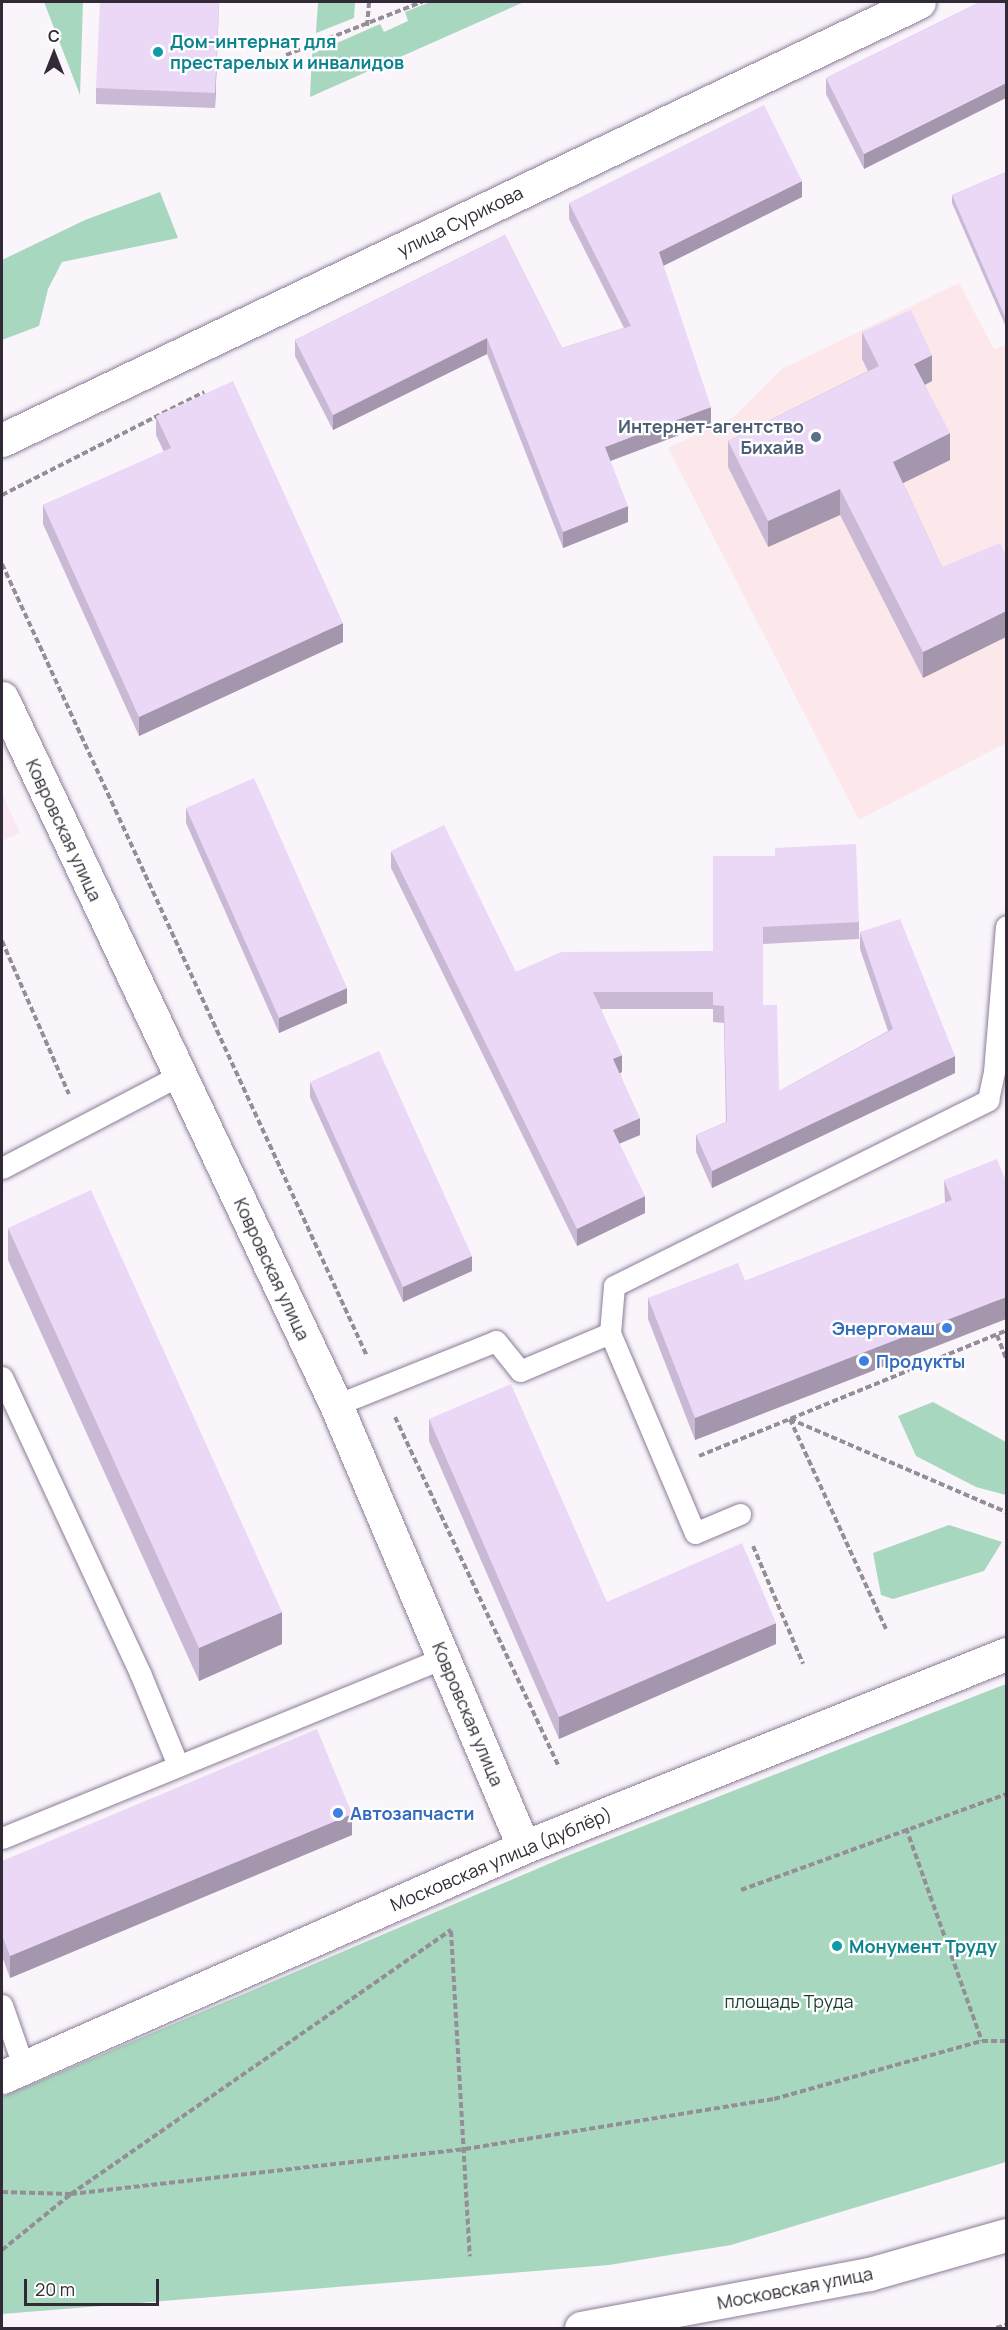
<!DOCTYPE html>
<meta charset="utf-8">
<style>
body{margin:0}
#map{position:relative;width:1008px;height:2330px;overflow:hidden;background:#f9f5fb;font-family:Manrope,sans-serif}
div>[style]{position:absolute}
.commercial>*{inset:0;background:#fbe6f4}
.industrial>*{inset:0;background:#fce7eb}
.green>*{inset:0;background:#a8d7bf}
.path>*{height:4px;margin-top:-2px;transform-origin:0;background:repeating-linear-gradient(90deg,#948e97 0 6px,transparent 0 9px)}
.roads{filter:drop-shadow(0 0 2px #8d7b98) drop-shadow(0 0 2px #8d7b98)}
.lane>*{height:21px;margin:-10.5px;padding:0 10.5px;transform-origin:10.5px;border-radius:10.5px;background:#fff}
.street>*{height:33px;margin:-16.5px;padding:0 16.5px;transform-origin:16.5px;border-radius:16.5px;background:#fff}
.secondary>*{height:33px;margin:-16.5px;padding:0 16.5px;transform-origin:16.5px;border-radius:16.5px;background:#fff}
.wall>*{inset:0;background:#cab9d4}
.shaded-wall>*{inset:0;background:#a496ac}
.building>*{inset:0;background:#ebd7f6}
.dots>*{width:16px;height:16px;translate:-50% -50%;box-sizing:border-box;border:3px solid #fff;border-radius:50%}
span{translate:-50% -50%;white-space:nowrap;text-align:center;line-height:1.15;-webkit-text-stroke:4.5px #fff;paint-order:stroke}
.culture-label{font-size:18px;color:#0d838f;font-weight:700}
.left{translate:0 -50%;text-align:left}
.street-label{font-size:18px;color:#322a36}
.service-label{font-size:18px;color:#4e5e75;font-weight:700}
.right{translate:-100% -50%;text-align:right}
.shop-label{font-size:18px;color:#366cbe;font-weight:700}
.park-label{font-size:18px;color:#1a3e2e}
.frame{position:absolute;inset:0;border:3px solid #322a36;pointer-events:none}
.north{position:absolute;left:24px;top:24px;width:60px;height:60px;-webkit-text-stroke:4px #fff;paint-order:stroke;rotate:0deg;font-size:16px;font-weight:700;line-height:24px;text-align:center;color:#322a36}
.north::after{content:'';display:block;margin:auto;width:21px;height:27px;background:#322a36;clip-path:polygon(50% 0,100% 100%,50% 72%,0 100%)}
.scale{position:absolute;left:24px;top:2279px;width:135px;height:27px;box-sizing:border-box;border:3px solid #322a36;border-top:0;padding-left:8px;font-size:18px;line-height:21px;white-space:nowrap;color:#322a36;-webkit-text-stroke:4px #fff;paint-order:stroke}
</style>
<div id="map">
<div class="commercial">
<i style="clip-path:polygon(2px 794px,20px 833px,2px 841px)"></i>
</div>
<div class="industrial">
<i style="clip-path:polygon(959px 283px,994px 349px,1006px 345px,1006px 743px,859px 820px,668px 448px,734px 417px,782px 369px)"></i>
</div>
<div class="green">
<i style="clip-path:polygon(44px 2px,83px 2px,80px 95px)"></i>
<i style="clip-path:polygon(318px 2px,355px 2px,354px 18px,316px 33px)"></i>
<i style="clip-path:polygon(430px 2px,524px 2px,310px 97px,312px 54px,380px 24px,384px 32px,408px 21px,405px 12px)"></i>
<i style="clip-path:polygon(160px 192px,178px 238px,62px 262px,48px 289px,39px 326px,2px 340px,2px 260px,85px 220px)"></i>
<i style="clip-path:polygon(933px 1402px,1006px 1442px,1006px 1495px,976px 1487px,916px 1456px,898px 1416px)"></i>
<i style="clip-path:polygon(949px 1525px,1002px 1542px,984px 1571px,893px 1599px,881px 1595px,873px 1553px)"></i>
<i style="clip-path:polygon(1006px 1684px,1006px 2162px,731px 2245px,609px 2265px,2px 2314px,2px 2097px,567px 1856px)"></i>
</div>
<div class="path">
<i style="left:367px;top:26px;width:24px;rotate:-85deg"></i>
<i style="left:286px;top:55px;width:146px;rotate:-21.3deg"></i>
<i style="left:2px;top:495px;width:227px;rotate:-27deg"></i>
<i style="left:2px;top:564px;width:872px;rotate:65.26deg"></i>
<i style="left:2px;top:941px;width:167px;rotate:66.4deg"></i>
<i style="left:997px;top:1335px;width:26px;rotate:69deg"></i>
<i style="left:395px;top:1417px;width:387px;rotate:64.9deg"></i>
<i style="left:699px;top:1456px;width:331px;rotate:-22.2deg"></i>
<i style="left:753px;top:1546px;width:128px;rotate:67deg"></i>
<i style="left:886px;top:1629px;width:231px;rotate:-114.6deg"></i>
<i style="left:790px;top:1419px;width:235px;rotate:23.3deg"></i>
<i style="left:906px;top:1828px;width:226px;rotate:70.4deg"></i>
<i style="left:741px;top:1890px;width:282px;rotate:-19.9deg"></i>
<i style="left:451px;top:1931px;width:326px;rotate:86.7deg"></i>
<i style="left:2px;top:2192px;width:69px;rotate:1.7deg"></i>
<i style="left:71px;top:2194px;width:397px;rotate:-6.5deg"></i>
<i style="left:465px;top:2149px;width:313px;rotate:-9.2deg"></i>
<i style="left:774px;top:2099px;width:216px;rotate:-15.6deg"></i>
<i style="left:982px;top:2041px;width:24px"></i>
<i style="left:2px;top:2250px;width:89px;rotate:-39.1deg"></i>
<i style="left:71px;top:2194px;width:463px;rotate:-34.8deg"></i>
<i style="left:996px;top:2328px;width:10px;rotate:-17deg"></i>
</div>
<div class="roads">
<div class="lane">
<i style="left:2px;top:1168px;width:201px;rotate:-27.6deg"></i>
<i style="left:610px;top:1333px;width:47px;rotate:-85.1deg"></i>
<i style="left:614px;top:1286px;width:418px;rotate:-26.4deg"></i>
<i style="left:988px;top:1100px;width:29px;rotate:-78deg"></i>
<i style="left:994px;top:1072px;width:146px;rotate:-85.3deg"></i>
<i style="left:2px;top:1377px;width:327px;rotate:65deg"></i>
<i style="left:140px;top:1673px;width:100px;rotate:67.6deg"></i>
<i style="left:336px;top:1405px;width:172px;rotate:-21.8deg"></i>
<i style="left:496px;top:1341px;width:38px;rotate:51deg"></i>
<i style="left:520px;top:1371px;width:98px;rotate:-22.9deg"></i>
<i style="left:610px;top:1333px;width:217px;rotate:67deg"></i>
<i style="left:695px;top:1533px;width:49px;rotate:-22.9deg"></i>
<i style="left:2px;top:1838px;width:477px;rotate:-22.2deg"></i>
<i style="left:2px;top:2005px;width:67px;rotate:70.8deg"></i>
</div>
<div class="street">
<i style="left:2px;top:440px;width:1016px;rotate:-25.53deg"></i>
<i style="left:2px;top:698px;width:782px;rotate:64.71deg"></i>
<i style="left:336px;top:1405px;width:480px;rotate:67deg"></i>
<i style="left:2px;top:2077px;width:570px;rotate:-23.78deg"></i>
<i style="left:524px;top:1847px;width:519px;rotate:-21.82deg"></i>
</div>
<div class="secondary">
<i style="left:581px;top:2328px;width:293px;rotate:-10.6deg"></i>
<i style="left:869px;top:2274px;width:142px;rotate:-15.9deg"></i>
</div>
</div>
<div class="wall">
<i style="clip-path:polygon(219px 2px,215px 108px,96px 104px,96px 88px)"></i>
<i style="clip-path:polygon(980px 2px,864px 169px,826px 94px,826px 78px)"></i>
<i style="clip-path:polygon(1006px 172px,1006px 327px,952px 203px,952px 195px)"></i>
<i style="clip-path:polygon(802px 197px,663px 266px,711px 423px,610px 461px,628px 522px,563px 548px,487px 354px,333px 430px,295px 356px,295px 340px,505px 235px,562px 348px,624px 328px,569px 219px,569px 203px)"></i>
<i style="clip-path:polygon(862px 332px,932px 381px,925px 385px,950px 460px,903px 483px,942px 567px,923px 678px,840px 515px,768px 547px,728px 467px,728px 441px,868px 371px,862px 359px)"></i>
<i style="clip-path:polygon(156px 416px,343px 642px,139px 736px,43px 524px,43px 505px,164px 452px,156px 435px)"></i>
<i style="clip-path:polygon(186px 808px,347px 1003px,279px 1033px,186px 823px)"></i>
<i style="clip-path:polygon(391px 851px,516px 972px,713px 951px,713px 856px,859px 922px,859px 939px,763px 944px,763px 1005px,779px 1091px,888px 1031px,860px 949px,860px 932px,955px 1073px,712px 1188px,696px 1152px,696px 1135px,726px 1122px,724px 1023px,713px 1022px,713px 1009px,601px 1009px,622px 1072px,620px 1073px,640px 1135px,619px 1144px,645px 1213px,577px 1246px,391px 868px)"></i>
<i style="clip-path:polygon(310px 1082px,472px 1271px,403px 1302px,310px 1097px)"></i>
<i style="clip-path:polygon(944px 1180px,1006px 1319px,695px 1440px,648px 1319px,648px 1298px,745px 1281px,945px 1203px)"></i>
<i style="clip-path:polygon(8px 1228px,282px 1644px,199px 1681px,8px 1260px)"></i>
<i style="clip-path:polygon(429px 1419px,607px 1602px,776px 1644px,559px 1739px,429px 1441px)"></i>
<i style="clip-path:polygon(352px 1835px,10px 1978px,2px 1956px,2px 1861px)"></i>
</div>
<div class="shaded-wall">
<i style="clip-path:polygon(219px 2px,215px 108px,215px 93px)"></i>
<i style="clip-path:polygon(1006px 83px,1006px 98px,864px 169px,864px 154px)"></i>
<i style="clip-path:polygon(802px 181px,802px 197px,659px 268px,659px 252px)"></i>
<i style="clip-path:polygon(487px 338px,487px 354px,333px 430px,333px 415px)"></i>
<i style="clip-path:polygon(932px 355px,932px 381px,914px 390px,914px 364px)"></i>
<i style="clip-path:polygon(711px 407px,711px 423px,605px 463px,605px 447px)"></i>
<i style="clip-path:polygon(950px 433px,950px 460px,893px 488px,893px 462px)"></i>
<i style="clip-path:polygon(840px 489px,840px 515px,768px 547px,768px 521px)"></i>
<i style="clip-path:polygon(628px 506px,628px 522px,563px 548px,563px 532px)"></i>
<i style="clip-path:polygon(1006px 611px,1006px 637px,923px 678px,923px 652px)"></i>
<i style="clip-path:polygon(343px 623px,343px 642px,139px 736px,139px 717px)"></i>
<i style="clip-path:polygon(347px 988px,347px 1003px,279px 1033px,279px 1018px)"></i>
<i style="clip-path:polygon(622px 1055px,622px 1072px,613px 1076px,613px 1059px)"></i>
<i style="clip-path:polygon(955px 1056px,955px 1073px,712px 1188px,712px 1171px)"></i>
<i style="clip-path:polygon(640px 1118px,640px 1135px,613px 1146px,613px 1130px)"></i>
<i style="clip-path:polygon(645px 1196px,645px 1213px,577px 1246px,577px 1229px)"></i>
<i style="clip-path:polygon(472px 1256px,472px 1271px,403px 1302px,403px 1287px)"></i>
<i style="clip-path:polygon(1006px 1297px,1006px 1319px,695px 1440px,695px 1418px)"></i>
<i style="clip-path:polygon(282px 1612px,282px 1644px,199px 1681px,199px 1648px)"></i>
<i style="clip-path:polygon(776px 1623px,776px 1644px,559px 1739px,559px 1717px)"></i>
<i style="clip-path:polygon(352px 1814px,352px 1835px,10px 1978px,10px 1956px)"></i>
</div>
<div class="building">
<i style="clip-path:polygon(100px 2px,219px 2px,215px 93px,96px 88px)"></i>
<i style="clip-path:polygon(980px 2px,1006px 2px,1006px 83px,864px 154px,826px 78px)"></i>
<i style="clip-path:polygon(764px 105px,802px 181px,659px 252px,711px 407px,605px 447px,628px 506px,563px 532px,487px 338px,333px 415px,295px 340px,505px 235px,562px 348px,631px 326px,569px 203px)"></i>
<i style="clip-path:polygon(1006px 172px,1006px 319px,952px 195px)"></i>
<i style="clip-path:polygon(911px 310px,932px 355px,914px 364px,950px 433px,893px 462px,942px 567px,1000px 543px,1006px 556px,1006px 611px,923px 652px,840px 489px,768px 521px,728px 441px,879px 366px,862px 332px)"></i>
<i style="clip-path:polygon(233px 381px,343px 623px,139px 717px,43px 505px,171px 448px,156px 416px)"></i>
<i style="clip-path:polygon(254px 778px,347px 988px,279px 1018px,186px 808px)"></i>
<i style="clip-path:polygon(444px 825px,516px 972px,561px 952px,713px 951px,713px 856px,775px 856px,775px 848px,856px 844px,859px 922px,763px 927px,763px 1005px,777px 1005px,779px 1091px,893px 1029px,860px 932px,900px 919px,955px 1056px,712px 1171px,696px 1135px,727px 1122px,724px 1006px,713px 1005px,713px 992px,593px 992px,622px 1055px,613px 1059px,640px 1118px,613px 1130px,645px 1196px,577px 1229px,391px 851px)"></i>
<i style="clip-path:polygon(379px 1051px,472px 1256px,403px 1287px,310px 1082px)"></i>
<i style="clip-path:polygon(1006px 1152px,1006px 1297px,695px 1418px,648px 1298px,738px 1263px,745px 1281px,952px 1200px,944px 1180px,997px 1159px,1005px 1179px)"></i>
<i style="clip-path:polygon(91px 1190px,282px 1612px,199px 1648px,8px 1228px)"></i>
<i style="clip-path:polygon(511px 1384px,607px 1602px,742px 1543px,776px 1623px,559px 1717px,429px 1419px)"></i>
<i style="clip-path:polygon(317px 1729px,352px 1814px,10px 1956px,2px 1935px,2px 1861px)"></i>
</div>
<div class="dots">
<i style="left:158px;top:52px;background:#0f9aa8"></i>
<i style="left:816px;top:437px;background:#5c6f8a"></i>
<i style="left:947px;top:1328px;background:#3f7fe0"></i>
<i style="left:864px;top:1361px;background:#3f7fe0"></i>
<i style="left:338px;top:1813px;background:#3f7fe0"></i>
<i style="left:837px;top:1946px;background:#0f9aa8"></i>
</div>
<div class="culture-label">
<span class="left" style="left:170px;top:52px">Дом-интернат для<br>престарелых и инвалидов</span>
<span class="left" style="left:849px;top:1946px">Монумент Труду</span>
</div>
<div class="street-label">
<span style="left:460px;top:221px;rotate:-26deg">улица Сурикова</span>
<span style="left:64px;top:830px;rotate:65deg">Ковровская улица</span>
<span style="left:272px;top:1269px;rotate:65deg">Ковровская улица</span>
<span style="left:468px;top:1714px;rotate:67deg">Ковровская улица</span>
<span style="left:501px;top:1859px;rotate:-23deg">Московская улица (дублёр)</span>
<span style="left:795px;top:2288px;rotate:-11deg">Московская улица</span>
</div>
<div class="service-label">
<span class="right" style="left:804px;top:437px">Интернет-агентство<br>Бихайв</span>
</div>
<div class="shop-label">
<span class="right" style="left:935px;top:1328px">Энергомаш</span>
<span class="left" style="left:876px;top:1361px">Продукты</span>
<span class="left" style="left:350px;top:1813px">Автозапчасти</span>
</div>
<div class="park-label">
<span style="left:789px;top:2001px">площадь Труда</span>
</div>
<div class="frame"></div>
<div class="north">С</div>
<div class="scale">20 m</div>
</div>
